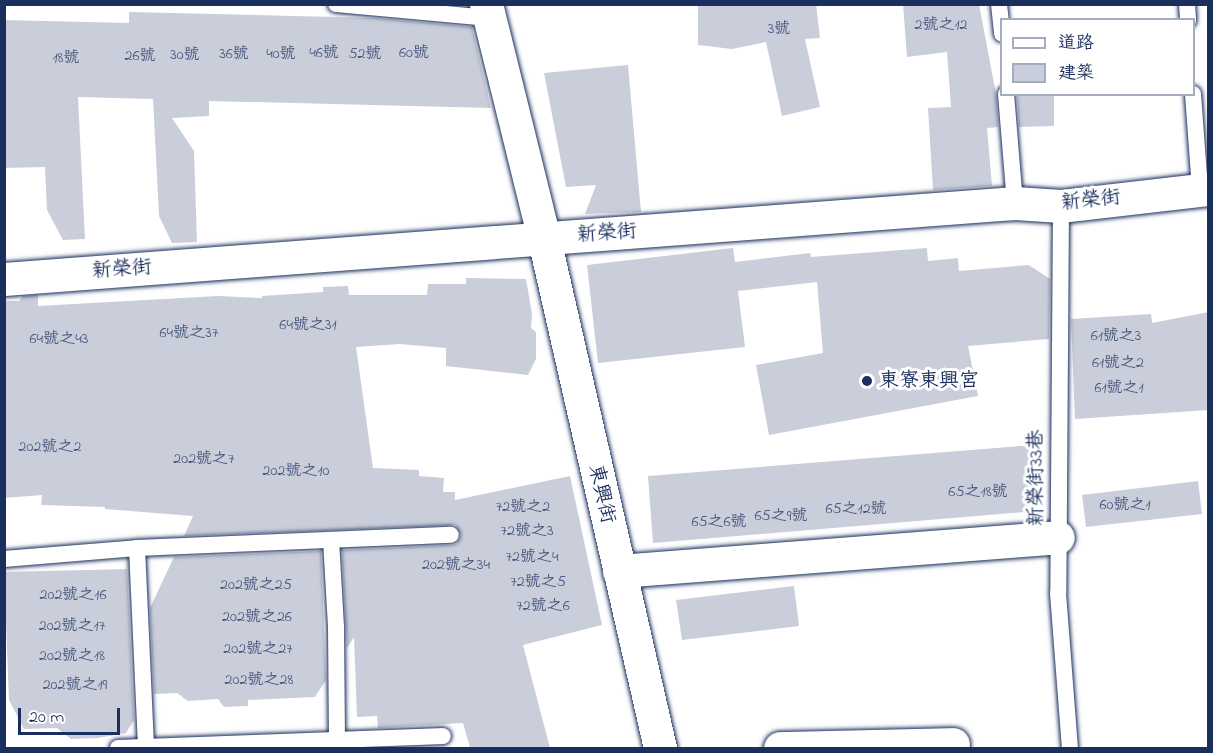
<!DOCTYPE html>
<meta charset="utf-8">
<style>
body{margin:0}
#map{position:relative;width:1213px;height:753px;overflow:hidden;background:#fff;font-family:"Indie Flower","LXGW WenKai TC",sans-serif}
div>[style]{position:absolute}
.building>*{inset:0;background:#caceda}
.roads{filter:drop-shadow(0 0 2px #1b2f5e) drop-shadow(0 0 2px #1b2f5e)}
.lane>*{height:16px;margin:-8px;padding:0 8px;transform-origin:8px;border-radius:8px;background:#fff}
.street>*{height:33px;margin:-16.5px;padding:0 16.5px;transform-origin:16.5px;border-radius:16.5px;background:#fff}
.dots>*{width:16px;height:16px;translate:-50% -50%;box-sizing:border-box;border:3px solid #fff;border-radius:50%}
span{translate:-50% -50%;white-space:nowrap;text-align:center;line-height:1.15;-webkit-text-stroke:6px #fff;paint-order:stroke}
.number-label{font-size:16px;color:#47577d}
.number-label span{-webkit-text-stroke-width:0}
.street-label{font-size:20px;color:#1b2f5e}
.poi-label{font-size:20px;color:#1b2f5e}
.left{translate:0 -50%;text-align:left}
.frame{position:absolute;inset:0;border:6px solid #1b2f5e;pointer-events:none}
.legend{position:absolute;left:1000px;top:18px;width:195px;height:78px;box-sizing:border-box;background:#fff;border:2px solid #a4acbf;margin:0;padding:8px 10px;list-style:none;font-size:18px;color:#1b2f5e}
.legend li{display:flex;align-items:center;gap:12px;height:30px}
.legend b{width:30px;border:2px solid #a4acbf}
.scale{position:absolute;left:18px;top:708px;width:102px;height:27px;box-sizing:border-box;border:3px solid #1b2f5e;border-top:0;padding-left:8px;font-size:18px;line-height:21px;white-space:nowrap;color:#1b2f5e;-webkit-text-stroke:4px #fff;paint-order:stroke}
</style>
<div id="map">
<div class="building">
<i style="clip-path:polygon(698px 4px,816px 4px,820px 38px,805px 39px,820px 107px,782px 116px,766px 42px,732px 49px,698px 45px)"></i>
<i style="clip-path:polygon(903px 4px,979px 4px,996px 94px,998px 127px,987px 128px,992px 186px,933px 190px,928px 108px,951px 107px,947px 52px,907px 57px)"></i>
<i style="clip-path:polygon(129px 12px,375px 18px,472px 27px,491px 108px,209px 101px,209px 116px,172px 118px,194px 151px,197px 242px,172px 243px,159px 216px,153px 99px,78px 97px,85px 239px,63px 240px,47px 210px,45px 167px,4px 168px,4px 20px,129px 23px)"></i>
<i style="clip-path:polygon(628px 65px,641px 212px,585px 214px,596px 185px,566px 187px,544px 73px)"></i>
<i style="clip-path:polygon(1017px 94px,1054px 94px,1054px 126px,1019px 127px)"></i>
<i style="clip-path:polygon(733px 248px,735px 262px,810px 253px,811px 257px,927px 248px,928px 261px,958px 258px,959px 271px,1029px 265px,1050px 279px,1049px 339px,968px 346px,978px 396px,769px 435px,756px 365px,823px 353px,817px 282px,738px 291px,745px 347px,598px 363px,587px 265px)"></i>
<i style="clip-path:polygon(466px 278px,526px 279px,532px 314px,531px 328px,536px 332px,536px 359px,528px 375px,446px 366px,446px 348px,400px 344px,356px 347px,373px 468px,419px 470px,419px 476px,444px 478px,443px 492px,455px 492px,455px 500px,570px 476px,602px 625px,523px 645px,550px 748px,470px 748px,463px 723px,378px 728px,377px 716px,357px 717px,354px 637px,347px 648px,342px 550px,452px 545px,457px 543px,461px 535px,455px 525px,184px 536px,193px 516px,105px 509px,105px 507px,41px 505px,42px 495px,4px 498px,4px 301px,19px 301px,23px 296px,38px 295px,38px 306px,218px 296px,262px 298px,262px 296px,323px 292px,323px 287px,348px 286px,349px 295px,427px 295px,428px 284px,466px 284px)"></i>
<i style="clip-path:polygon(1209px 312px,1209px 410px,1075px 419px,1071px 319px,1151px 314px,1152px 323px)"></i>
<i style="clip-path:polygon(1032px 445px,1037px 511px,653px 543px,648px 476px)"></i>
<i style="clip-path:polygon(1198px 481px,1202px 514px,1086px 527px,1082px 495px)"></i>
<i style="clip-path:polygon(321px 551px,326px 680px,315px 697px,248px 700px,248px 706px,224px 707px,218px 699px,188px 701px,177px 693px,154px 694px,150px 608px,174px 557px)"></i>
<i style="clip-path:polygon(127px 569px,134px 720px,126px 733px,98px 738px,71px 739px,57px 728px,24px 729px,9px 700px,4px 572px)"></i>
<i style="clip-path:polygon(794px 586px,799px 626px,682px 640px,676px 600px)"></i>
</div>
<div class="roads">
<div class="lane">
<i style="left:336px;top:4px;width:154px;rotate:5.2deg"></i>
<i style="left:999px;top:4px;width:30px;rotate:84deg"></i>
<i style="left:1187px;top:4px;width:16px;rotate:86deg"></i>
<i style="left:1006px;top:94px;width:109px;rotate:85.3deg"></i>
<i style="left:1193px;top:94px;width:95px;rotate:85.8deg"></i>
<i style="left:1061px;top:206px;width:387px;rotate:90.4deg"></i>
<i style="left:1058px;top:593px;width:155px;rotate:85.6deg"></i>
<i style="left:331px;top:540px;width:87px;rotate:86.7deg"></i>
<i style="left:336px;top:627px;width:113px;rotate:89.5deg"></i>
<i style="left:137px;top:548px;width:199px;rotate:87.4deg"></i>
<i style="left:4px;top:559px;width:133px;rotate:-4.7deg"></i>
<i style="left:137px;top:548px;width:314px;rotate:-2.4deg"></i>
<i style="left:118px;top:748px;width:325px;rotate:-2.1deg"></i>
</div>
<div class="street">
<i style="left:486px;top:4px;width:242px;rotate:76.1deg"></i>
<i style="left:544px;top:239px;width:522px;rotate:77.16deg"></i>
<i style="left:4px;top:279px;width:1014px;rotate:-4.3deg"></i>
<i style="left:1015px;top:203px;width:46px;rotate:3.7deg"></i>
<i style="left:1061px;top:206px;width:148px;rotate:-6.6deg"></i>
<i style="left:619px;top:571px;width:440px;rotate:-4.4deg"></i>
<i style="left:780px;top:748px;width:173px;rotate:-1.3deg"></i>
</div>
</div>
<div class="dots">
<i style="left:867px;top:381px;background:#1b2f5e"></i>
</div>
<div class="number-label">
<span style="left:941px;top:25px">2號之12</span>
<span style="left:779px;top:29px">3號</span>
<span style="left:324px;top:53px">46號</span>
<span style="left:414px;top:53px">60號</span>
<span style="left:234px;top:54px">36號</span>
<span style="left:281px;top:54px">40號</span>
<span style="left:365px;top:54px">52號</span>
<span style="left:185px;top:55px">30號</span>
<span style="left:140px;top:56px">26號</span>
<span style="left:66px;top:58px">18號</span>
<span style="left:308px;top:325px">64號之31</span>
<span style="left:189px;top:333px">64號之37</span>
<span style="left:1116px;top:336px">61號之3</span>
<span style="left:59px;top:339px">64號之43</span>
<span style="left:1118px;top:363px">61號之2</span>
<span style="left:1119px;top:388px">61號之1</span>
<span style="left:50px;top:447px">202號之2</span>
<span style="left:204px;top:459px">202號之7</span>
<span style="left:296px;top:471px">202號之10</span>
<span style="left:978px;top:492px">65之18號</span>
<span style="left:1125px;top:505px">60號之1</span>
<span style="left:523px;top:507px">72號之2</span>
<span style="left:856px;top:509px">65之12號</span>
<span style="left:781px;top:516px">65之9號</span>
<span style="left:719px;top:522px">65之6號</span>
<span style="left:527px;top:531px">72號之3</span>
<span style="left:532px;top:557px">72號之4</span>
<span style="left:456px;top:565px">202號之34</span>
<span style="left:538px;top:582px">72號之5</span>
<span style="left:256px;top:585px">202號之25</span>
<span style="left:73px;top:595px">202號之16</span>
<span style="left:543px;top:606px">72號之6</span>
<span style="left:257px;top:617px">202號之26</span>
<span style="left:72px;top:626px">202號之17</span>
<span style="left:258px;top:649px">202號之27</span>
<span style="left:72px;top:656px">202號之18</span>
<span style="left:259px;top:680px">202號之28</span>
<span style="left:75px;top:685px">202號之19</span>
</div>
<div class="street-label">
<span style="left:1091px;top:201px;rotate:-6deg">新榮街</span>
<span style="left:607px;top:234px;rotate:-4deg">新榮街</span>
<span style="left:122px;top:270px;rotate:-4deg">新榮街</span>
<span style="left:1037px;top:478px;rotate:-90deg">新榮街33巷</span>
<span style="left:601px;top:494px;rotate:77deg">東興街</span>
</div>
<div class="poi-label">
<span class="left" style="left:879px;top:381px">東寮東興宮</span>
</div>
<div class="frame"></div>
<ul class="legend">
<li><b style="height:8px;background:#fff"></b>道路</li>
<li><b style="height:16px;background:#caceda"></b>建築</li>
</ul>
<div class="scale">20 m</div>
</div>
